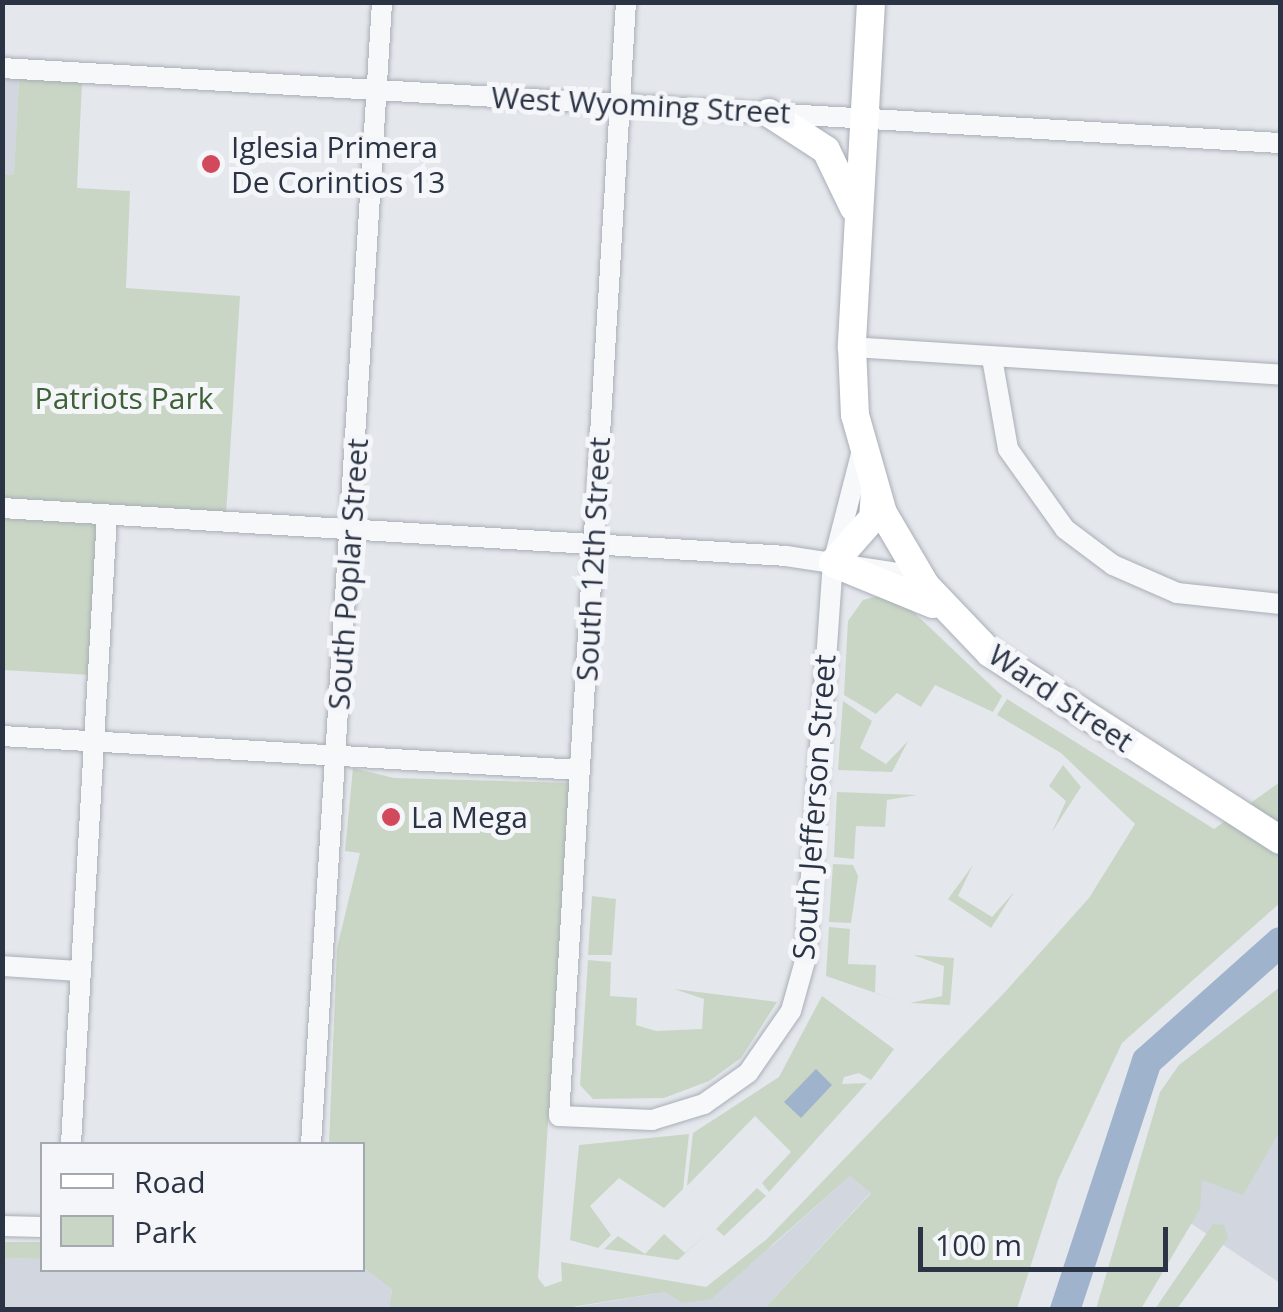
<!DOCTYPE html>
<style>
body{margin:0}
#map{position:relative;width:1283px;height:1312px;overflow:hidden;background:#e4e7ec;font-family:"Open Sans",sans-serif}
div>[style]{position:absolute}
.built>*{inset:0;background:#d2d6de}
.green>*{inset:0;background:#c9d6c5}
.water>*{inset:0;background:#9fb4cc}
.river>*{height:30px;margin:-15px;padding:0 15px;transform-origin:15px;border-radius:15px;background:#9fb4cc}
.roads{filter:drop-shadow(0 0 2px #a9aeb7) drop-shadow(0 0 2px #a9aeb7)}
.minor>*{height:20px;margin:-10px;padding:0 10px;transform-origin:10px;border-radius:10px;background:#f7f8fa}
.secondary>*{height:28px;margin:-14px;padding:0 14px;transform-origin:14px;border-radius:14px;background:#fff}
.dots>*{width:28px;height:28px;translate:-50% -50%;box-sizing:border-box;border:5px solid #f4f6f9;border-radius:50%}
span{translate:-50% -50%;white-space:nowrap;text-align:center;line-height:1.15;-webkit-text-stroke:10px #f4f6f9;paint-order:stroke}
.street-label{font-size:30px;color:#2b3445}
.poi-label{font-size:30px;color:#2b3445}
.left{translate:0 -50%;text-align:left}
.park-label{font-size:30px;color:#3f6138}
.frame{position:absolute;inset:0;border:5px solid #2b3445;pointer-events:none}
.legend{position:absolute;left:40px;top:1142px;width:325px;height:130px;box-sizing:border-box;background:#f4f6f9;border:2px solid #a4a8b1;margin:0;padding:12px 18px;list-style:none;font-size:30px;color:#2b3445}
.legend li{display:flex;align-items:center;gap:20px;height:50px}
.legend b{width:50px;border:2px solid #a4a8b1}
.scale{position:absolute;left:918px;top:1227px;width:250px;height:45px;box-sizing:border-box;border:5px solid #2b3445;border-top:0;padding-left:12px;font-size:30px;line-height:35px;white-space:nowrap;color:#2b3445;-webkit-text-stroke:8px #f4f6f9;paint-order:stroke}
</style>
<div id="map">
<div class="built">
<i style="clip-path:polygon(2px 78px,19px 79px,14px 174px,3px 175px)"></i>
<i style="clip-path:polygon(1280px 1057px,1280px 1283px,1183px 1218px,1196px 1126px)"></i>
<i style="clip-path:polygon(850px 1176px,871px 1192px,764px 1309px,560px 1310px,665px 1292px,682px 1303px,773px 1245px)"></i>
<i style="clip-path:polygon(2px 1258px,42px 1259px,42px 1270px,372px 1267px,392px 1289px,389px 1309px,3px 1309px)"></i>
</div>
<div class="green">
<i style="clip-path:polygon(19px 79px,82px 82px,77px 188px,130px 191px,126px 288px,240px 296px,226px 515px,103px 507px,91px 675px,3px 670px,2px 175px,14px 174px)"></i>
<i style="clip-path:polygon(882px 595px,906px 605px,1002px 696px,993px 712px,935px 685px,921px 707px,897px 693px,876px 714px,844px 695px,848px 621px,863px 600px)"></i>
<i style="clip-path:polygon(1007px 699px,1214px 829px,1280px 782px,1280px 903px,1122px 1043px,1058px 1180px,1017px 1309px,764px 1309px,871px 1193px,850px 1176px,711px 1299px,682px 1303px,665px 1292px,560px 1309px,389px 1309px,392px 1289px,363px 1267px,362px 1144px,329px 1144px,337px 948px,360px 853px,345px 851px,353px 768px,394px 778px,570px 783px,538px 1278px,545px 1287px,562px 1281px,561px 1262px,706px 1287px,767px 1239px,1005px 992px,1089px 898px,1135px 824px,1061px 753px,997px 715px)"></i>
<i style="clip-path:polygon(843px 701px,872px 721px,860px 748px,886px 764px,908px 741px,892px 772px,838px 770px)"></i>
<i style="clip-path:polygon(1063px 765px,1081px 787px,1052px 832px,1066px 801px,1049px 786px)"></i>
<i style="clip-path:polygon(837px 792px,917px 795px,887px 800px,885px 827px,856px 826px,854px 859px,834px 857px)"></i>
<i style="clip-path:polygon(833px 864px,853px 865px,858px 876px,851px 923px,829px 922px)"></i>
<i style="clip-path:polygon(973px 865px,958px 896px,992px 917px,1014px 892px,991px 928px,948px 899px)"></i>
<i style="clip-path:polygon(592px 896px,616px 899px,612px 955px,588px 955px)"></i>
<i style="clip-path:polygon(829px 927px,850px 929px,848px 964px,876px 965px,875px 993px,902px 1002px,826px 976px)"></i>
<i style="clip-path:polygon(913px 955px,954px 958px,950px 1005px,910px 1003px,942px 996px,944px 966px)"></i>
<i style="clip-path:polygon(588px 960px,611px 962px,610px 996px,637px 998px,636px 1025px,656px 1031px,702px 1029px,704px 999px,674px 989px,777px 1002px,741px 1058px,709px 1081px,664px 1098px,593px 1099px,580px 1085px)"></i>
<i style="clip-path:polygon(1280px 987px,1280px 1131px,1243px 1195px,1202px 1180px,1200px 1209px,1141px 1309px,1096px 1309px,1160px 1092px,1179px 1065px)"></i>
<i style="clip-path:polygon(822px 996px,894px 1049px,871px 1080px,859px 1073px,844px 1077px,842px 1084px,867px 1083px,769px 1192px,762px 1183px,791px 1152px,755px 1116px,687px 1186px,693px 1133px,779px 1077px)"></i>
<i style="clip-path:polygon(689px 1134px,683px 1189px,664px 1208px,619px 1178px,590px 1206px,611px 1235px,598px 1248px,570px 1240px,579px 1145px)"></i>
<i style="clip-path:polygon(757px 1188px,766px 1196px,724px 1236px,716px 1229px)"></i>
<i style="clip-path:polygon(1213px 1224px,1224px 1225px,1228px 1238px,1177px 1309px,1155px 1309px)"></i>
<i style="clip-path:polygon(710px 1231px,678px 1260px,604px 1249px,618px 1236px,645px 1254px,664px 1234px,685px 1253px)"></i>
<i style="clip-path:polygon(3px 1242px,42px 1242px,42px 1259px,3px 1258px)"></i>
</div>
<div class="water">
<i style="clip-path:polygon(816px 1069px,832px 1085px,801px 1118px,784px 1102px)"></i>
</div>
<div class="river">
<i style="left:1065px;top:1310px;width:262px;rotate:-71.8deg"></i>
<i style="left:1147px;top:1061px;width:178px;rotate:-41.8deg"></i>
</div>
<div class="roads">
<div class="minor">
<i style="left:626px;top:2px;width:1116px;rotate:93.44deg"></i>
<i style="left:559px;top:1116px;width:93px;rotate:2.5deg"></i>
<i style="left:652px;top:1120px;width:54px;rotate:-17.1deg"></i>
<i style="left:704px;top:1104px;width:54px;rotate:-35.2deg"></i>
<i style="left:748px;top:1073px;width:75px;rotate:-55.3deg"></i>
<i style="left:791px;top:1011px;width:52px;rotate:-74.4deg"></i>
<i style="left:805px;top:961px;width:399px;rotate:-86deg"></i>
<i style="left:833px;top:563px;width:113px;rotate:-75.6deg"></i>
<i style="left:2px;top:68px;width:1280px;rotate:3.36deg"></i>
<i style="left:852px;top:347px;width:429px;rotate:3.7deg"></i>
<i style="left:992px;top:358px;width:92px;rotate:80deg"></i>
<i style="left:1008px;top:449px;width:98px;rotate:54.5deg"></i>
<i style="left:1065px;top:529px;width:60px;rotate:36.9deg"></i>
<i style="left:1113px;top:565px;width:70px;rotate:23.6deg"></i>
<i style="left:1177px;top:593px;width:104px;rotate:6.1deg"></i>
<i style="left:2px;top:508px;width:785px;rotate:3.5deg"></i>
<i style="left:786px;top:556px;width:134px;rotate:8.6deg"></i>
<i style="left:2px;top:736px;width:579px;rotate:3.37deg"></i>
<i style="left:2px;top:966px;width:78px;rotate:3.7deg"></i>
<i style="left:71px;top:1144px;width:630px;rotate:-86.72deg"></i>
<i style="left:311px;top:1144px;width:1144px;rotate:-86.44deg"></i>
<i style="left:2px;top:1226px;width:40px;rotate:1.4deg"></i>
</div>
<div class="secondary">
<i style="left:871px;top:2px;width:346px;rotate:93.2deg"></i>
<i style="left:852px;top:347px;width:68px;rotate:87.5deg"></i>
<i style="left:855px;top:415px;width:102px;rotate:74.1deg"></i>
<i style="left:883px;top:513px;width:85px;rotate:59.5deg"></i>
<i style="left:926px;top:586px;width:93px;rotate:46.3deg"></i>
<i style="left:990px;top:653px;width:345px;rotate:32.8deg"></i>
<i style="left:769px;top:113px;width:68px;rotate:33deg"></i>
<i style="left:826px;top:150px;width:64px;rotate:64.2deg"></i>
<i style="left:875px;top:491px;width:27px;rotate:94deg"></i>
<i style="left:873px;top:518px;width:60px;rotate:131.6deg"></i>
<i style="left:833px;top:563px;width:108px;rotate:22.3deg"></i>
</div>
</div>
<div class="dots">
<i style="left:211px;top:164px;background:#d1495b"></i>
<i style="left:391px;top:817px;background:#d1495b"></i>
</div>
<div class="street-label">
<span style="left:641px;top:105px;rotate:3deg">West Wyoming Street</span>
<span style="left:593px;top:559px;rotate:-87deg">South 12th Street</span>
<span style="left:348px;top:574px;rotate:-86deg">South Poplar Street</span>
<span style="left:1061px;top:698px;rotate:34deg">Ward Street</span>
<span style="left:814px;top:807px;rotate:-86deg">South Jefferson Street</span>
</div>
<div class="poi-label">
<span class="left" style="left:231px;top:164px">Iglesia Primera<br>De Corintios 13</span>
<span class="left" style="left:411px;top:817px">La Mega</span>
</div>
<div class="park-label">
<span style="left:124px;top:398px">Patriots Park</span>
</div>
<div class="frame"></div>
<ul class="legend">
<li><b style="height:12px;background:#fff"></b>Road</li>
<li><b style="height:28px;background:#c9d6c5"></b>Park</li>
</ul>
<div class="scale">100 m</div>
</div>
